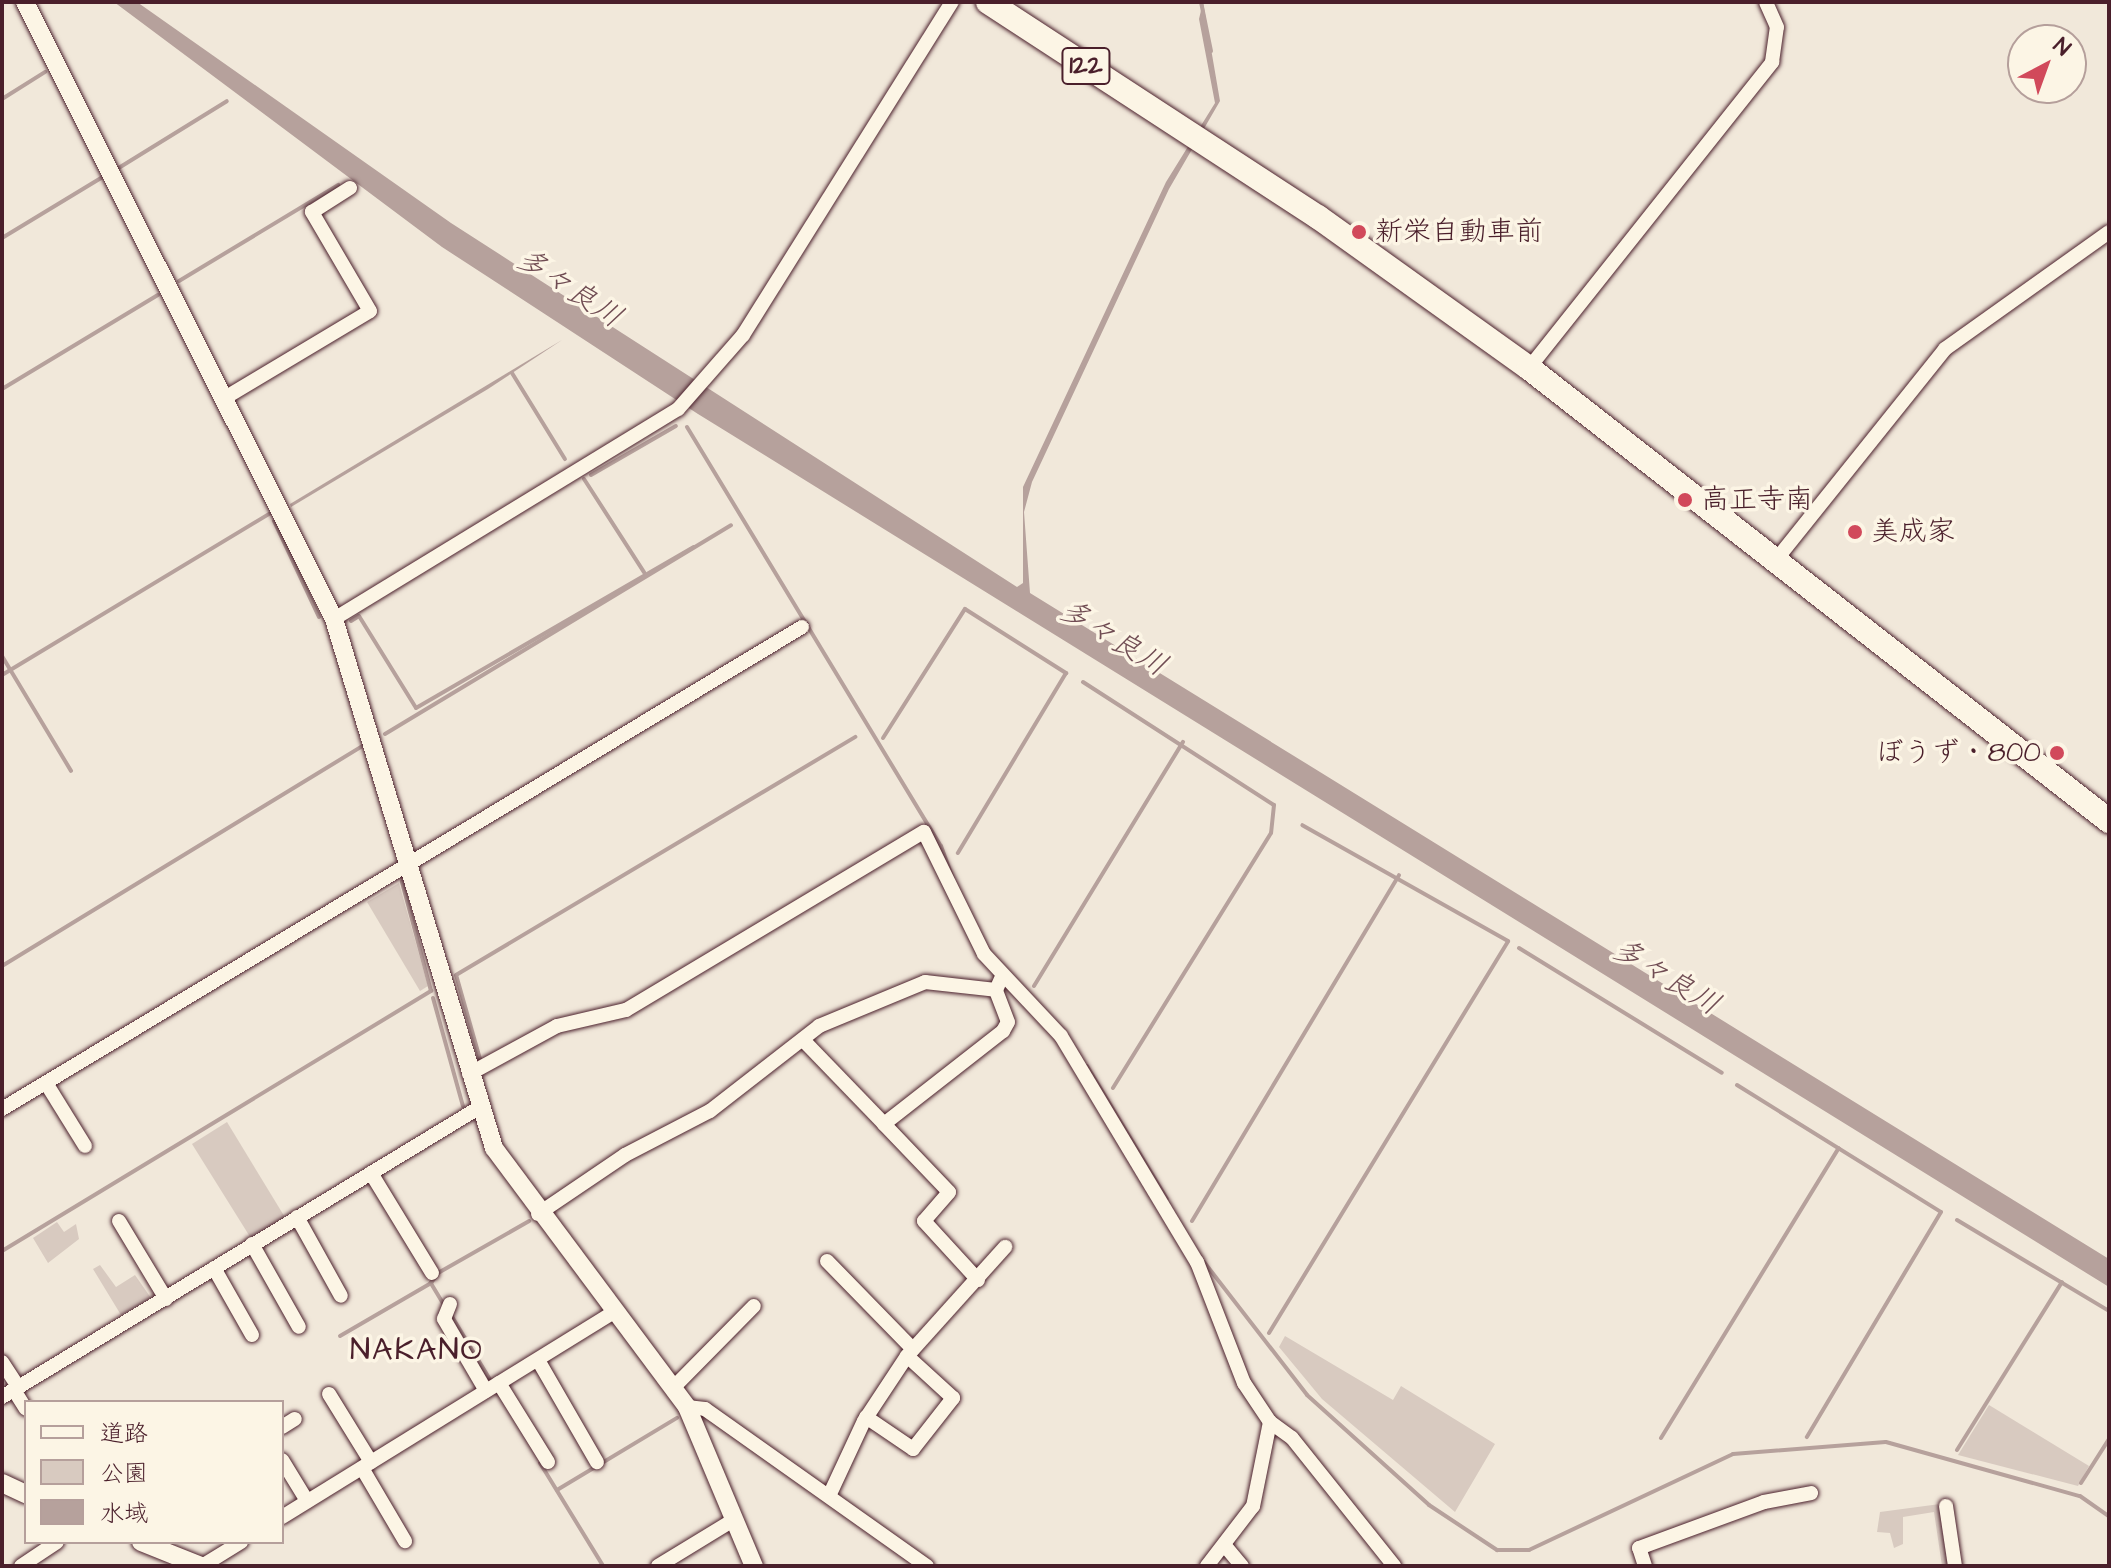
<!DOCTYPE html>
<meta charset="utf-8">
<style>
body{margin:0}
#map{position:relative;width:2111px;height:1568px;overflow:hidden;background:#f1e8da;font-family:"Architects Daughter","Klee One",sans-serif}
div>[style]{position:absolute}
.green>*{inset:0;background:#d8cac0}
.water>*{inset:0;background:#b6a19c}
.stream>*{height:4px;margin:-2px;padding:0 2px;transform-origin:2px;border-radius:2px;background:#b6a19c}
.roads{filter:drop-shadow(0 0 2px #4a1f2b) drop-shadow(0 0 2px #4a1f2b)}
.minor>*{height:14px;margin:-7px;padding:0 7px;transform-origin:7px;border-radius:7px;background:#fcf5e5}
.tertiary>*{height:18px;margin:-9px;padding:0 9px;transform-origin:9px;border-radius:9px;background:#fcf5e5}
.trunk>*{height:24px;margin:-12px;padding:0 12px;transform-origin:12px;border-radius:12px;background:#fcf5e5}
.dots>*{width:22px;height:22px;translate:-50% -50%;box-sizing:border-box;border:4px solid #fcf5e5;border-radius:50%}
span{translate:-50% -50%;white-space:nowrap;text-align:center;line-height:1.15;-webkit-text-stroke:7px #fcf5e5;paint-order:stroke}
.shield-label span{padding:2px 6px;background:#fcf5e5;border:2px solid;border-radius:6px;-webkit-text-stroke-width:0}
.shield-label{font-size:26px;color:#4a1f2b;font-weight:700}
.poi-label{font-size:28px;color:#4a1f2b}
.left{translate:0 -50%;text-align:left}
.right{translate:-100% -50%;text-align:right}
.water-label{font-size:30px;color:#704c53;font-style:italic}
.quarter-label{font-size:32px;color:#4a1f2b;letter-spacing:2px}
.frame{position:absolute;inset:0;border:4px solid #4a1f2b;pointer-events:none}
.legend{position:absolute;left:24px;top:1400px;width:260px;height:144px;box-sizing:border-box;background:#fcf5e5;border:2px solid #b59f9b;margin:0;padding:10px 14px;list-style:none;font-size:24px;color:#4a1f2b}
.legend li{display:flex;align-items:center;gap:16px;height:40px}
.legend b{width:40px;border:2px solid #b59f9b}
.north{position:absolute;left:2007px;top:24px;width:80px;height:80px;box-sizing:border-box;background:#fcf5e5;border:2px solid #b59f9b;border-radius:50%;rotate:41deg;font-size:22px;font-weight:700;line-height:32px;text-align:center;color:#4a1f2b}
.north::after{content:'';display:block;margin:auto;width:28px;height:36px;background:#d1495b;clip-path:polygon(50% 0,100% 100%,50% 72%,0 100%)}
</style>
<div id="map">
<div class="green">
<i style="clip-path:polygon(399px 883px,428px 986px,420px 991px,367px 902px)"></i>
<i style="clip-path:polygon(227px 1122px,286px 1219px,252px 1240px,192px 1144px)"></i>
<i style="clip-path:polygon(57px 1222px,64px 1232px,76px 1224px,79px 1239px,48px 1263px,33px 1238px)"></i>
<i style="clip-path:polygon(100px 1265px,116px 1287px,135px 1275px,151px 1298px,121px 1315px,93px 1269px)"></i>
<i style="clip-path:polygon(1285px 1336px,1393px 1400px,1401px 1386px,1495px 1444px,1455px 1512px,1322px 1399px,1279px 1347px)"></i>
<i style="clip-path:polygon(1989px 1405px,2089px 1466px,2078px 1486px,1958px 1455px)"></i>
<i style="clip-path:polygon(1940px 1504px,1948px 1564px,1942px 1566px,1934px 1512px,1903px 1517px,1903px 1544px,1894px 1548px,1890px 1533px,1877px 1532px,1880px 1512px)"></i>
</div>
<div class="water">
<i style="clip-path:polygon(114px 2px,137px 2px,451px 223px,1017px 587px,1023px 583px,1023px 487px,1166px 182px,1215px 103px,1199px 19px,1203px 2px,1220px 101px,1169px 189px,1032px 482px,1024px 512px,1030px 593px,2109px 1259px,2109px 1287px,698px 414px,442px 247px)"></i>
<i style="clip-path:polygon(562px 340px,488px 389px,291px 507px,290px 504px)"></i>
</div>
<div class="stream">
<i style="left:1201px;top:2px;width:50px;rotate:78.5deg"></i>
<i style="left:2px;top:99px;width:51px;rotate:-32.1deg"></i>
<i style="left:117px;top:169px;width:129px;rotate:-31.7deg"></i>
<i style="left:2px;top:238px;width:122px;rotate:-31.2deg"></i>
<i style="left:179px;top:281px;width:186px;rotate:-31.1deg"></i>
<i style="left:512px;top:373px;width:101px;rotate:58.4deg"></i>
<i style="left:2px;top:389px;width:182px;rotate:-31.1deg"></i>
<i style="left:687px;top:427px;width:490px;rotate:58.8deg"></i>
<i style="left:941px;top:846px;width:35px;rotate:70deg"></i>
<i style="left:591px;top:475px;width:98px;rotate:-30deg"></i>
<i style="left:584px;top:479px;width:111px;rotate:57.2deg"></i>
<i style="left:274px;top:521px;width:106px;rotate:64.9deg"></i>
<i style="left:351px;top:621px;width:9px;rotate:-32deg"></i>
<i style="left:359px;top:616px;width:108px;rotate:58.2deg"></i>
<i style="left:416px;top:708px;width:321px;rotate:-30.1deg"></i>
<i style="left:2px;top:656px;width:134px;rotate:59deg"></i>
<i style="left:2px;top:675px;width:312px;rotate:-31.1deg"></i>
<i style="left:1083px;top:682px;width:227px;rotate:32.8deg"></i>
<i style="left:1274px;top:805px;width:28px;rotate:96deg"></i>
<i style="left:1271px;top:833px;width:300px;rotate:121.8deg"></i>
<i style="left:385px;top:734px;width:404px;rotate:-31.1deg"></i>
<i style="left:883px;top:738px;width:153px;rotate:-57.6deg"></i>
<i style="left:965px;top:609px;width:120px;rotate:32.4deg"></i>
<i style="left:1066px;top:673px;width:210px;rotate:121deg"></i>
<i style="left:1519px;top:948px;width:238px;rotate:31.6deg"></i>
<i style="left:2px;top:966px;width:423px;rotate:-31.4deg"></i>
<i style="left:1034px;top:986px;width:286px;rotate:-58.6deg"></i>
<i style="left:433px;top:998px;width:112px;rotate:74.5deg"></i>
<i style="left:480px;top:1059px;width:87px;rotate:-105.9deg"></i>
<i style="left:456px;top:975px;width:465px;rotate:-30.8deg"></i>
<i style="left:1087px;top:1066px;width:155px;rotate:59deg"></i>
<i style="left:1737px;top:1085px;width:240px;rotate:31.9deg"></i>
<i style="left:1941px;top:1212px;width:262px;rotate:120.8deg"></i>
<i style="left:1957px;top:1220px;width:177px;rotate:30.9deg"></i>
<i style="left:1192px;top:1221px;width:403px;rotate:-59.1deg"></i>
<i style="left:2px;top:1251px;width:502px;rotate:-31.22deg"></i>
<i style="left:431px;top:991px;width:113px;rotate:-104.9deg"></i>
<i style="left:1204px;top:1262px;width:168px;rotate:52.2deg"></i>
<i style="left:1307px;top:1395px;width:164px;rotate:42deg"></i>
<i style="left:1429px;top:1505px;width:82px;rotate:33.5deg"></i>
<i style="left:1497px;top:1550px;width:32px"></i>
<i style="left:1529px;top:1550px;width:225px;rotate:-25.2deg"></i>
<i style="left:1733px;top:1454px;width:153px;rotate:-4.5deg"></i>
<i style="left:1886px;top:1442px;width:201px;rotate:15.6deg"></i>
<i style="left:2080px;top:1496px;width:35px;rotate:35deg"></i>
<i style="left:444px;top:1305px;width:26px;rotate:-121deg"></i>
<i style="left:431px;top:1283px;width:12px;rotate:-55deg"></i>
<i style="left:438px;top:1273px;width:105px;rotate:-29.7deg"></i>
<i style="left:451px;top:1315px;width:79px;rotate:58.9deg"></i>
<i style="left:1269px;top:1333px;width:459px;rotate:-58.6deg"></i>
<i style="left:1508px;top:941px;width:236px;rotate:-150.6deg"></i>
<i style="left:340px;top:1336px;width:105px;rotate:-30.2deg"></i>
<i style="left:1661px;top:1438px;width:340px;rotate:-58.5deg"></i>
<i style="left:1957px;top:1450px;width:198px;rotate:-58deg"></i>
<i style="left:540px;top:1463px;width:121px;rotate:58.5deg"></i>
<i style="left:2081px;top:1483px;width:52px;rotate:-57.5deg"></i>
<i style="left:557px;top:1490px;width:140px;rotate:-31deg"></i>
</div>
<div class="roads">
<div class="minor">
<i style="left:1529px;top:368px;width:391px;rotate:-51.5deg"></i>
<i style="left:1772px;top:62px;width:35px;rotate:-82deg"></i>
<i style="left:1777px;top:27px;width:27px;rotate:-114deg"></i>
<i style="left:223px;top:399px;width:171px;rotate:-30.9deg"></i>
<i style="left:370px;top:311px;width:115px;rotate:-120.4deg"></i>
<i style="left:312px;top:212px;width:45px;rotate:-32.3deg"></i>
<i style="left:1776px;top:560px;width:270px;rotate:-51.3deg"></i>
<i style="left:1945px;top:349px;width:201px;rotate:-35.5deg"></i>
<i style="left:334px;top:619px;width:403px;rotate:-31.4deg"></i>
<i style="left:678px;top:409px;width:98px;rotate:-48.7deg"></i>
<i style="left:743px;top:335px;width:393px;rotate:-57.9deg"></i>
<i style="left:803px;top:1040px;width:117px;rotate:46deg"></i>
<i style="left:469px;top:1074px;width:100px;rotate:-28.6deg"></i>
<i style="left:557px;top:1026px;width:71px;rotate:-13.1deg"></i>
<i style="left:626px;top:1010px;width:347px;rotate:-30.9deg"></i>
<i style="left:924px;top:832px;width:136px;rotate:63.8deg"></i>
<i style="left:984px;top:954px;width:112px;rotate:46.8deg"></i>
<i style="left:1061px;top:1036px;width:264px;rotate:59deg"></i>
<i style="left:1197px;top:1262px;width:130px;rotate:68.8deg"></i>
<i style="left:1244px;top:1383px;width:47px;rotate:56.3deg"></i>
<i style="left:1270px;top:1422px;width:86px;rotate:101.4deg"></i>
<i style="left:1253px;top:1506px;width:76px;rotate:127.5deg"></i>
<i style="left:46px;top:1083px;width:74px;rotate:58.2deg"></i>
<i style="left:2px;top:1109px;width:934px;rotate:-31.07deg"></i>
<i style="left:371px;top:1173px;width:117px;rotate:58.6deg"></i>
<i style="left:538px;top:1214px;width:105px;rotate:-34.1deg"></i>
<i style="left:625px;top:1155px;width:96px;rotate:-27.4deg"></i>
<i style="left:710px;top:1111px;width:138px;rotate:-37.9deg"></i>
<i style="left:819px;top:1026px;width:115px;rotate:-22.5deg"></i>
<i style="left:925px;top:982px;width:71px;rotate:6.4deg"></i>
<i style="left:996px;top:990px;width:12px;rotate:-66deg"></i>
<i style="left:297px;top:1217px;width:90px;rotate:60.9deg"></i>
<i style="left:119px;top:1221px;width:91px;rotate:58.9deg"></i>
<i style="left:252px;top:1244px;width:95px;rotate:60.5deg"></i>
<i style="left:827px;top:1261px;width:123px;rotate:45.7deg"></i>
<i style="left:214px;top:1268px;width:77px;rotate:60.4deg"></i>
<i style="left:978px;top:1280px;width:80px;rotate:-132.5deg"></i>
<i style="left:924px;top:1221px;width:38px;rotate:-49deg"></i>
<i style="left:949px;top:1192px;width:94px;rotate:-133.7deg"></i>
<i style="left:884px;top:1124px;width:151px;rotate:-38deg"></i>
<i style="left:1003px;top:1031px;width:10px;rotate:-61deg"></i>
<i style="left:1008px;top:1022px;width:34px;rotate:-111deg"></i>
<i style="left:450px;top:1304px;width:16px;rotate:112deg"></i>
<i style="left:444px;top:1319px;width:83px;rotate:59.7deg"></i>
<i style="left:538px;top:1360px;width:118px;rotate:60deg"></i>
<i style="left:2px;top:1362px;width:30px;rotate:57deg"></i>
<i style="left:499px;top:1383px;width:93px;rotate:58.2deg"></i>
<i style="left:673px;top:1388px;width:115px;rotate:-45.4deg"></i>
<i style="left:14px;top:1390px;width:22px;rotate:58deg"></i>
<i style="left:329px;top:1394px;width:80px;rotate:58.3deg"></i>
<i style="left:2px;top:1397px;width:559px;rotate:-31.24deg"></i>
<i style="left:687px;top:1407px;width:18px;rotate:6deg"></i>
<i style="left:705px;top:1409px;width:272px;rotate:35.3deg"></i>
<i style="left:866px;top:1417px;width:57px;rotate:34.2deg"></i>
<i style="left:913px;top:1449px;width:65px;rotate:-51.9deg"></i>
<i style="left:953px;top:1398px;width:62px;rotate:-137.6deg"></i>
<i style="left:1270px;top:1422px;width:27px;rotate:36deg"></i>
<i style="left:1292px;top:1438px;width:164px;rotate:51.4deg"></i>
<i style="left:282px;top:1427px;width:15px;rotate:-32deg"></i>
<i style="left:282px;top:1460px;width:48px;rotate:58.6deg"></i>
<i style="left:362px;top:1468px;width:85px;rotate:59.5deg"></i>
<i style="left:829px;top:1496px;width:83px;rotate:-65deg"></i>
<i style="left:864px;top:1421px;width:78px;rotate:-56.5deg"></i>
<i style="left:907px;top:1356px;width:147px;rotate:-48deg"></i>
<i style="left:1946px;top:1506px;width:61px;rotate:81.5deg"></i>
<i style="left:282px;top:1517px;width:392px;rotate:-31.7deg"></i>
<i style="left:1226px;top:1547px;width:25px;rotate:50deg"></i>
<i style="left:21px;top:1566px;width:43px;rotate:-33.7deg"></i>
<i style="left:202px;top:1566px;width:46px;rotate:-31.6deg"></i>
<i style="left:658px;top:1566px;width:90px;rotate:-31.4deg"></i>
<i style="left:1645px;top:1566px;width:19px;rotate:-108deg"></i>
<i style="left:1639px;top:1548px;width:133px;rotate:-20.2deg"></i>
<i style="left:1764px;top:1502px;width:48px;rotate:-10.8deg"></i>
</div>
<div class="tertiary">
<i style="left:25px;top:2px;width:690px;rotate:63.4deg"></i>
<i style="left:334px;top:619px;width:553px;rotate:73.17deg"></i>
<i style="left:494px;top:1148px;width:323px;rotate:53.3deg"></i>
<i style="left:687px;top:1407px;width:173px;rotate:67.2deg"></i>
<i style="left:2px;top:1483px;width:26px;rotate:25deg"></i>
<i style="left:141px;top:1542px;width:65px;rotate:21.8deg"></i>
</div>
<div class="trunk">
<i style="left:988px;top:2px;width:394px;rotate:33.1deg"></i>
<i style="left:1318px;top:217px;width:259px;rotate:35.6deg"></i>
<i style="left:1529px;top:368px;width:736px;rotate:37.99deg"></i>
</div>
</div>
<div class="dots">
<i style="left:1359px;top:232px;background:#d1495b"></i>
<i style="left:1685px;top:500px;background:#d1495b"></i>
<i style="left:1855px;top:532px;background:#d1495b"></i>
<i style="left:2057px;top:753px;background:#d1495b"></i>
</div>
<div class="shield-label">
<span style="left:1086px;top:66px">122</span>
</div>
<div class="poi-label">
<span class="left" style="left:1375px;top:232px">新栄自動車前</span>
<span class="left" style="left:1701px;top:500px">高正寺南</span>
<span class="left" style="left:1871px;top:532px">美成家</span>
<span class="right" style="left:2041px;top:753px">ぼうず・800</span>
</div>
<div class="water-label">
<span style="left:569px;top:288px;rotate:33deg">多々良川</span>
<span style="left:1113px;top:638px;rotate:31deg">多々良川</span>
<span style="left:1666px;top:977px;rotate:31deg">多々良川</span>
</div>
<div class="quarter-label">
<span style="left:417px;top:1350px">NAKANO</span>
</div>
<div class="frame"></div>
<ul class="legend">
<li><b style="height:10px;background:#fcf5e5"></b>道路</li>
<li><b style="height:22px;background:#d8cac0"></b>公園</li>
<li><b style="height:22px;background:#b6a19c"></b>水域</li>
</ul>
<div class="north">N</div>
</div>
